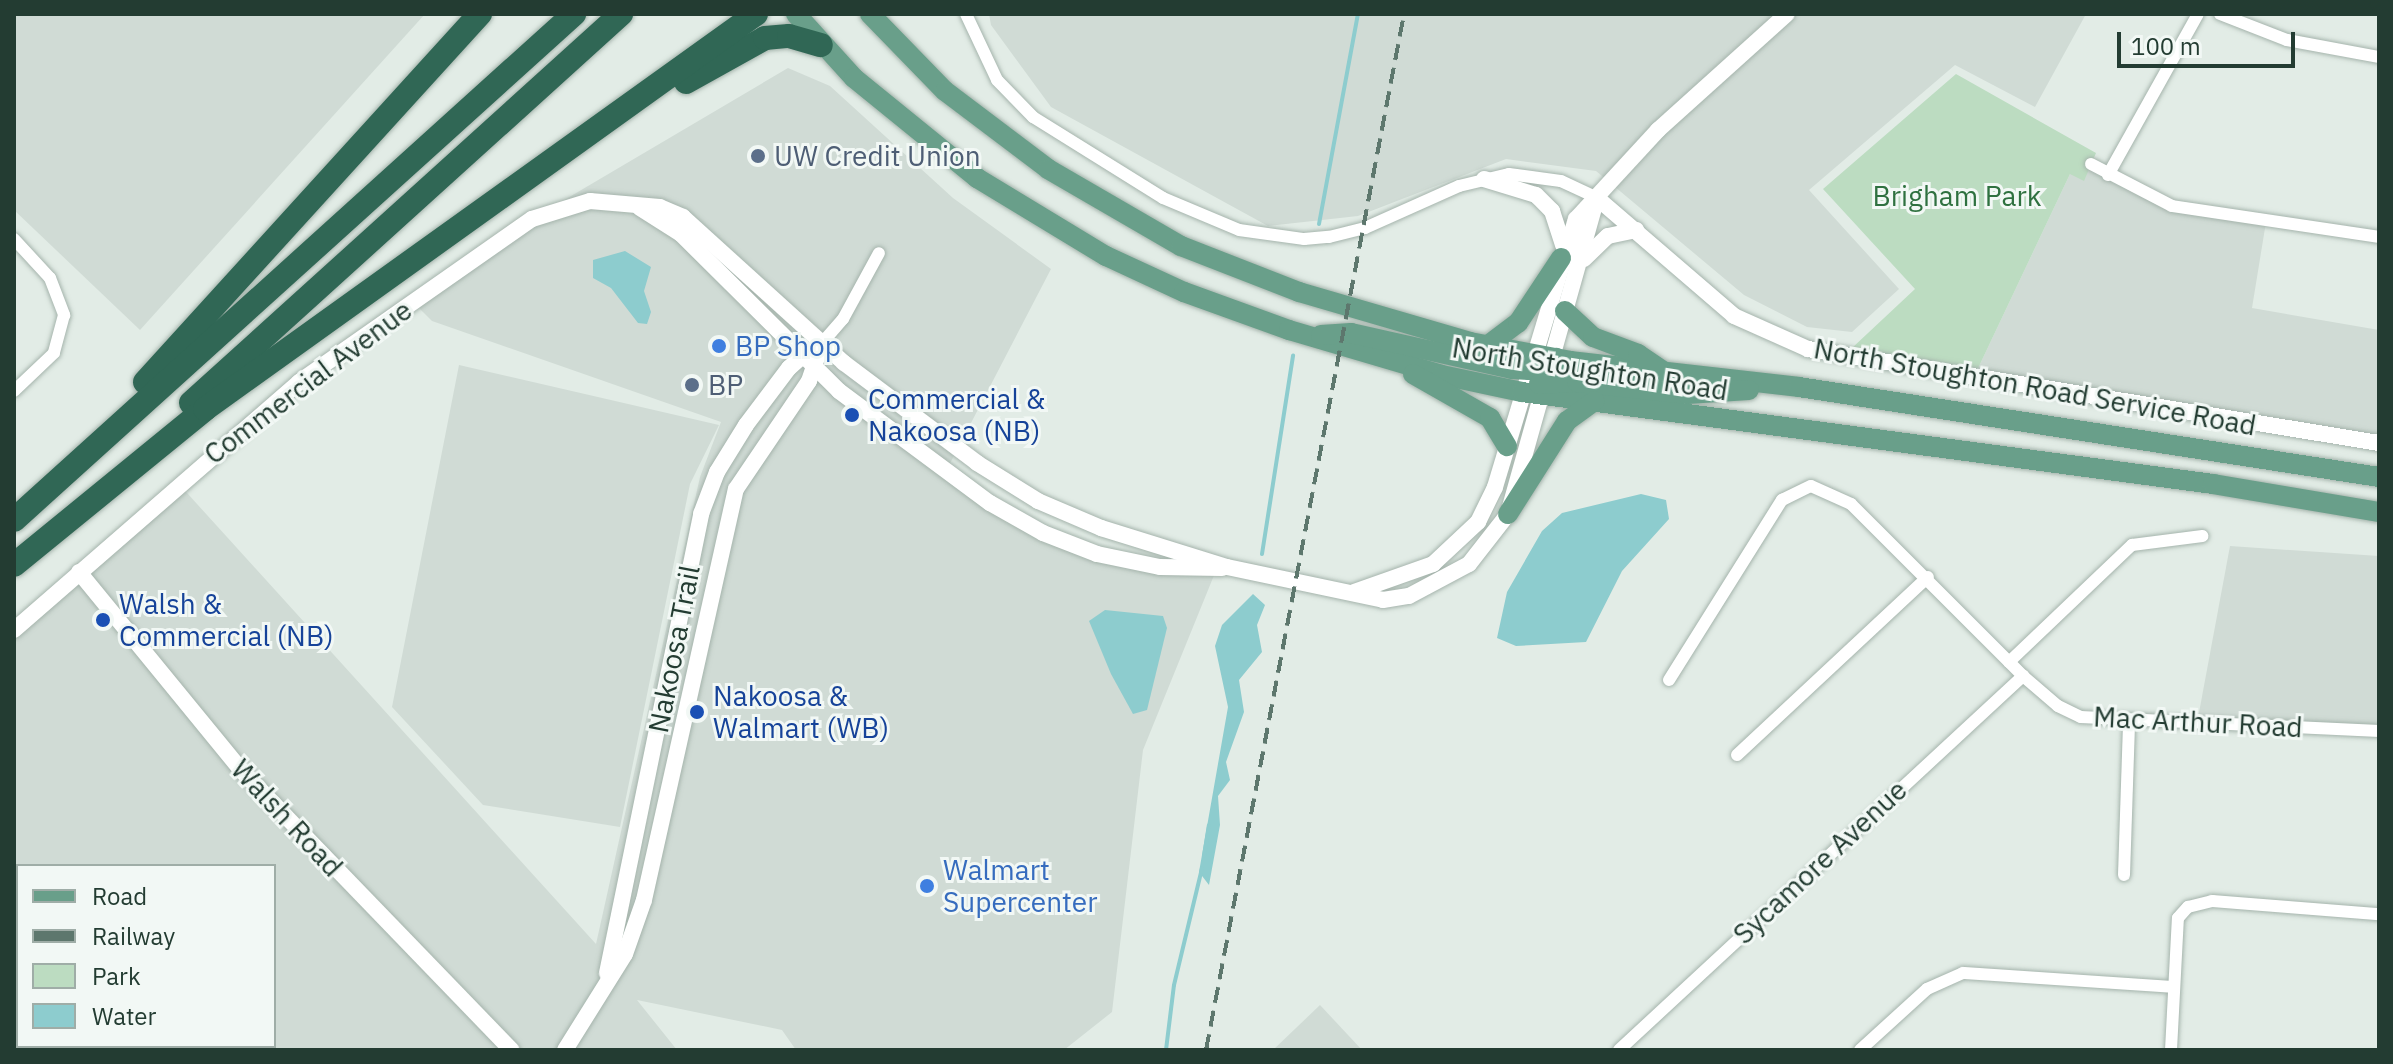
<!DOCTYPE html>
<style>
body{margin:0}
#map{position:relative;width:2393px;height:1064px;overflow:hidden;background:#e2ece6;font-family:"IBM Plex Sans",sans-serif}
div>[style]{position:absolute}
.built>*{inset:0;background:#d0dbd5}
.green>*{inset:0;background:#bcdcc1}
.water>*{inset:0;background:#8dccce}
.stream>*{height:4px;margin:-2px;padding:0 2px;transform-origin:2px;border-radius:2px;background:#8dccce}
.roads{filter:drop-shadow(0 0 2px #a5b4ac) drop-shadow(0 0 2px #a5b4ac)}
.minor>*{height:12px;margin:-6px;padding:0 6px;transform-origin:6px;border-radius:6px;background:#fff}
.tertiary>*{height:16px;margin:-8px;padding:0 8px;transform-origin:8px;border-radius:8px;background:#fff}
.primary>*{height:20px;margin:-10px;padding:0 10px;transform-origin:10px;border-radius:10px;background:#699f8a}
.motorway>*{height:24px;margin:-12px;padding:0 12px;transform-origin:12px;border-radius:12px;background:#306755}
.rail>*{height:4px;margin-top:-2px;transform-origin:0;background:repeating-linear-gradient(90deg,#5d776d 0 16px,transparent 0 24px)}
.dots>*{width:22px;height:22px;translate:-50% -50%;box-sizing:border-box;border:4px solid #f2f8f5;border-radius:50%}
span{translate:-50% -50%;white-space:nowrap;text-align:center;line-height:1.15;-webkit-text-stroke:6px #f2f8f5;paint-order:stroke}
.service-label{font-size:28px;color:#4e5e75}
.left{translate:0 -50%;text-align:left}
.park-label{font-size:28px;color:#2f7140}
.shop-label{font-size:28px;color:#366cbe}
.street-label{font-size:28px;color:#233c32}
.transit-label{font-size:28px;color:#164399}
.frame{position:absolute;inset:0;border:16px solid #233c32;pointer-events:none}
.legend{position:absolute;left:16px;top:864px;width:260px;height:184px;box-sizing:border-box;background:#f2f8f5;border:2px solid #9fada7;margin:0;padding:10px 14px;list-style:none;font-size:24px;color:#233c32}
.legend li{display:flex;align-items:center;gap:16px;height:40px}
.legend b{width:40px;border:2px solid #9fada7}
.scale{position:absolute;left:2117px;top:32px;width:178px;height:36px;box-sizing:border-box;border:4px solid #233c32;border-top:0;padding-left:10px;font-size:24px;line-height:28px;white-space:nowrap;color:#233c32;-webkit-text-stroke:6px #f2f8f5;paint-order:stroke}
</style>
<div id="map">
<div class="built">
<i style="clip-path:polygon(14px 14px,425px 14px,140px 330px,14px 210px)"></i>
<i style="clip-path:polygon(989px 14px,2086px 14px,2035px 107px,1955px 65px,1809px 190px,1899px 289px,1852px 332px,1807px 327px,1744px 295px,1596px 171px,1506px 159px,1358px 216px,1268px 226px,1051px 107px,991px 25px)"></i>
<i style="clip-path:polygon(788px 68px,830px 86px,953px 198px,1051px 269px,945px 473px,1070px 545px,1217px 568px,1143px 750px,1112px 1012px,1064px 1050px,796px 1050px,782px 1030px,637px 1000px,677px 1050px,106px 1050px,102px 1046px,274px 1046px,274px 866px,18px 866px,18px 951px,14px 946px,14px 630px,178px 483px,596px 944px,700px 477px,721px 422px,432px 321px,413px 302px,532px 219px)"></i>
<i style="clip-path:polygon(2091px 165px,2163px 203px,2266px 222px,2252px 308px,2379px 330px,2379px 443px,1973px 379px,2070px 174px)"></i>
<i style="clip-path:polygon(459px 365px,719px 425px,690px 484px,620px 827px,483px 805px,392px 707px)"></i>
<i style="clip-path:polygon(2230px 546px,2379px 556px,2379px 726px,2198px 718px)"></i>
<i style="clip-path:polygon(1320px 1005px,1362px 1050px,1273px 1050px)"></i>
</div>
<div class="green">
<i style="clip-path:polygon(1956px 74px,2096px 153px,2084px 181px,2070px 174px,1973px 379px,1852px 348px,1915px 289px,1823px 189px)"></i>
</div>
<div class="water">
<i style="clip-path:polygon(625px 251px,651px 267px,644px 291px,651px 312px,647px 324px,638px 323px,611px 288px,593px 278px,593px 260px)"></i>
<i style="clip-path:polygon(1641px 494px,1666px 500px,1669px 519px,1622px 571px,1586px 642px,1516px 646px,1497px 638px,1507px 592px,1542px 531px,1562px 513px)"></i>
<i style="clip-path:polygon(1253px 594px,1265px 605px,1257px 625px,1262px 652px,1239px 680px,1244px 712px,1226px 762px,1230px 780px,1218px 796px,1220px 825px,1209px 885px,1199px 872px,1228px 707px,1215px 646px,1222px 625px)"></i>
<i style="clip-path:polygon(1105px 610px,1163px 616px,1167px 628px,1147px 710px,1133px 714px,1111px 674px,1089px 621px)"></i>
</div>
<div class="stream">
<i style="left:1319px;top:224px;width:214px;rotate:-79.5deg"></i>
<i style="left:1262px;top:554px;width:201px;rotate:-81.1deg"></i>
<i style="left:1204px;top:856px;width:31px;rotate:-81deg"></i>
<i style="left:1166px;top:1050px;width:65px;rotate:-83deg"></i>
<i style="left:1174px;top:985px;width:120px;rotate:-76.5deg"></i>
</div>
<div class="roads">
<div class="minor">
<i style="left:966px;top:14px;width:73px;rotate:64.8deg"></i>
<i style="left:997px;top:80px;width:52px;rotate:45.8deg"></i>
<i style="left:1033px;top:117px;width:153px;rotate:31.9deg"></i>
<i style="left:1163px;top:198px;width:82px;rotate:22.8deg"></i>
<i style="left:1239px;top:230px;width:66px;rotate:7.9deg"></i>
<i style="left:1304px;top:239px;width:25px;rotate:-5deg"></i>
<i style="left:1329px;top:237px;width:37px;rotate:-14deg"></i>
<i style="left:1365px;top:228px;width:103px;rotate:-24.1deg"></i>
<i style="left:1459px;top:186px;width:51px;rotate:-13.5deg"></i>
<i style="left:1509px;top:174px;width:52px;rotate:7.7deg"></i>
<i style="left:1561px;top:181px;width:40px;rotate:25deg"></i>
<i style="left:2220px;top:14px;width:72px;rotate:21.2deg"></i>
<i style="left:2287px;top:40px;width:94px;rotate:10.5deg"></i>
<i style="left:2091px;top:164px;width:91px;rotate:27.4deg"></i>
<i style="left:2172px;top:206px;width:209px;rotate:8.5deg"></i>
<i style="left:2108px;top:175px;width:184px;rotate:-60.8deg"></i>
<i style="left:14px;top:239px;width:53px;rotate:47.3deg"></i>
<i style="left:50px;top:278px;width:40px;rotate:69deg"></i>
<i style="left:64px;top:315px;width:39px;rotate:105deg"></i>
<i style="left:54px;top:353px;width:55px;rotate:136.5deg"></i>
<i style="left:822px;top:343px;width:32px;rotate:-49deg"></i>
<i style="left:843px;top:319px;width:75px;rotate:-61.4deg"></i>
<i style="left:2009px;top:662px;width:170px;rotate:-43.6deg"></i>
<i style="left:2132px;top:545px;width:71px;rotate:-7.3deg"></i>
<i style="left:1669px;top:680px;width:213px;rotate:-57.9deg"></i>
<i style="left:1782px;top:500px;width:32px;rotate:-26deg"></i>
<i style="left:1811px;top:486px;width:44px;rotate:24.2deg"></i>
<i style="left:1851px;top:504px;width:243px;rotate:45deg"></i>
<i style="left:2023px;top:676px;width:46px;rotate:40.6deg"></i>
<i style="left:2058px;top:706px;width:25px;rotate:26deg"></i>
<i style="left:2081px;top:717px;width:298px;rotate:2.7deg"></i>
<i style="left:1737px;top:755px;width:261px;rotate:-43deg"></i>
<i style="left:2124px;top:875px;width:154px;rotate:-88.1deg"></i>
<i style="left:1619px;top:1050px;width:551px;rotate:-42.79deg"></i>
<i style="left:1860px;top:1050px;width:91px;rotate:-42.3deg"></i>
<i style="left:1927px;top:989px;width:39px;rotate:-24deg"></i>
<i style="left:1963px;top:973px;width:211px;rotate:3.8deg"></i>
<i style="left:2171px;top:1050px;width:132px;rotate:-87deg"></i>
<i style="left:2178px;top:918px;width:15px;rotate:-48deg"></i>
<i style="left:2188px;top:907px;width:25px;rotate:-14deg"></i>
<i style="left:2212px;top:901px;width:168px;rotate:4.5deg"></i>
</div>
<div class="tertiary">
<i style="left:1484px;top:179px;width:54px;rotate:17.1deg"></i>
<i style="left:1536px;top:195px;width:23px;rotate:45deg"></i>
<i style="left:1552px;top:211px;width:36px;rotate:72deg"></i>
<i style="left:1597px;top:198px;width:181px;rotate:40.7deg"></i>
<i style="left:1734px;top:316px;width:81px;rotate:24deg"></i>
<i style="left:1808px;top:349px;width:579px;rotate:9.35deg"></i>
<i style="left:640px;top:208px;width:49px;rotate:32.4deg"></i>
<i style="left:681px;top:234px;width:223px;rotate:44.8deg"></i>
<i style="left:839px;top:391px;width:188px;rotate:36.6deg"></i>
<i style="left:990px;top:503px;width:61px;rotate:29.5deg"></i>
<i style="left:1043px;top:533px;width:58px;rotate:21.3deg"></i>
<i style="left:1097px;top:554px;width:64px;rotate:11.7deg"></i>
<i style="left:1160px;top:567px;width:62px;rotate:0.9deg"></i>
<i style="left:1584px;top:259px;width:33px;rotate:-44deg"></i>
<i style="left:1608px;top:236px;width:29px;rotate:-12deg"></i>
<i style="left:79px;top:572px;width:257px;rotate:50.7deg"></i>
<i style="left:242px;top:771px;width:388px;rotate:46deg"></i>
<i style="left:1354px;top:592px;width:84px;rotate:-19.5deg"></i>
<i style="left:1433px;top:564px;width:62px;rotate:-43deg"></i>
<i style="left:1478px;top:522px;width:39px;rotate:-64deg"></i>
<i style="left:1495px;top:487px;width:280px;rotate:-73.2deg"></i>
<i style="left:1576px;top:219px;width:121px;rotate:-47.3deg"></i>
<i style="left:1658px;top:130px;width:173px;rotate:-42deg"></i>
<i style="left:14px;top:630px;width:378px;rotate:-41deg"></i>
<i style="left:299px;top:382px;width:284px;rotate:-35deg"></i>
<i style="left:532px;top:219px;width:61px;rotate:-17.2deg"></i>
<i style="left:590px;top:201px;width:70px;rotate:4.9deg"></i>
<i style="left:660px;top:207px;width:25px;rotate:23deg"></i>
<i style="left:683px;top:217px;width:217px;rotate:42.2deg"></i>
<i style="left:844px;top:363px;width:166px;rotate:36.9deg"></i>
<i style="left:977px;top:463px;width:72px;rotate:31.9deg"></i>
<i style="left:1038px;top:501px;width:69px;rotate:23.2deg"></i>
<i style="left:1101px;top:528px;width:132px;rotate:17.2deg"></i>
<i style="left:1227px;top:567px;width:159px;rotate:11.9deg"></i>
<i style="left:1383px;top:600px;width:26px;rotate:-9deg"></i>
<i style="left:1409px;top:596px;width:68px;rotate:-28.1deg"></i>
<i style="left:1469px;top:564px;width:63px;rotate:-52deg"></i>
<i style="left:1508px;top:514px;width:328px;rotate:-74.3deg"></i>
<i style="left:607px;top:973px;width:469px;rotate:-78.4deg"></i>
<i style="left:701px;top:514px;width:45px;rotate:-69.1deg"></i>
<i style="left:717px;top:472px;width:55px;rotate:-58.3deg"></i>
<i style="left:746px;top:425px;width:71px;rotate:-53deg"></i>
<i style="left:789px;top:368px;width:24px;rotate:-42deg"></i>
<i style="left:565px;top:1050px;width:113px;rotate:-58deg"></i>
<i style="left:625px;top:954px;width:57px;rotate:-70.6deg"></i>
<i style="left:644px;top:900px;width:421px;rotate:-77.4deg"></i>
<i style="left:736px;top:489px;width:130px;rotate:-55.9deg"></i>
<i style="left:809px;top:381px;width:40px;rotate:-71.1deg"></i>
</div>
<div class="primary">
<i style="left:796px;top:14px;width:86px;rotate:47.8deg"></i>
<i style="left:854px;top:78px;width:159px;rotate:39.1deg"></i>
<i style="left:977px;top:178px;width:151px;rotate:31.2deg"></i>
<i style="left:1106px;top:256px;width:86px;rotate:24.8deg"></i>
<i style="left:1184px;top:292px;width:112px;rotate:19.9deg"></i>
<i style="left:1289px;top:330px;width:159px;rotate:16.4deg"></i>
<i style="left:1442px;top:375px;width:82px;rotate:12deg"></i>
<i style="left:1522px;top:392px;width:697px;rotate:7.58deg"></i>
<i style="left:2213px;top:484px;width:168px;rotate:9.6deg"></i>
<i style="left:870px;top:14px;width:107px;rotate:45.8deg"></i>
<i style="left:945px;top:91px;width:129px;rotate:37.1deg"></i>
<i style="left:1048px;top:169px;width:154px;rotate:30.1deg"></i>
<i style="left:1181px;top:246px;width:127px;rotate:21.3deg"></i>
<i style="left:1299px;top:292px;width:178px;rotate:16.3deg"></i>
<i style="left:1470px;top:342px;width:103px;rotate:10.7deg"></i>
<i style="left:1571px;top:361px;width:229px;rotate:6.5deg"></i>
<i style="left:1799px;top:387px;width:587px;rotate:8.82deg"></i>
<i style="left:1565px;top:311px;width:38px;rotate:43deg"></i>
<i style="left:1593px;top:337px;width:48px;rotate:20.7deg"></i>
<i style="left:1638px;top:354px;width:29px;rotate:34deg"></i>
<i style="left:1321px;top:335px;width:30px;rotate:-4deg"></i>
<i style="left:1351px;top:333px;width:165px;rotate:12.6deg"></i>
<i style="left:1512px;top:369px;width:17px;rotate:3deg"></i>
<i style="left:1529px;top:370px;width:30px;rotate:-24deg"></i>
<i style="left:1487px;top:346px;width:39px;rotate:-37deg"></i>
<i style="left:1518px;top:323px;width:78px;rotate:-56.5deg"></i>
<i style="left:1413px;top:374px;width:89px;rotate:29.7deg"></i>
<i style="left:1490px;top:418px;width:33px;rotate:59deg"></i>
<i style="left:1539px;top:384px;width:38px;rotate:-3deg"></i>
<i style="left:1577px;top:382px;width:111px;rotate:6.2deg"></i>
<i style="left:1687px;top:394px;width:62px;rotate:-3.7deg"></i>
<i style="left:1508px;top:514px;width:110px;rotate:-57.6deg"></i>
<i style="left:1567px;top:421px;width:34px;rotate:-36deg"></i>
</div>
<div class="motorway">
<i style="left:686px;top:82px;width:90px;rotate:-29.1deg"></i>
<i style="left:765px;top:38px;width:24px;rotate:-5deg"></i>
<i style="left:789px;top:36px;width:33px;rotate:16deg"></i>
<i style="left:145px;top:382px;width:498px;rotate:-47.7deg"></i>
<i style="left:191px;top:403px;width:580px;rotate:-42.13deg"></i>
<i style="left:14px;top:520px;width:755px;rotate:-42.1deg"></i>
<i style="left:14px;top:565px;width:247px;rotate:-39.2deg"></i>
<i style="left:205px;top:409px;width:678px;rotate:-35.64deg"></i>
</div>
</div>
<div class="rail">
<i style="left:1206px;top:1050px;width:1055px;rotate:-79.18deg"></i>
</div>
<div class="dots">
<i style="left:758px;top:156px;background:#5c6f8a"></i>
<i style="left:719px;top:346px;background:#3f7fe0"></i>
<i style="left:692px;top:385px;background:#5c6f8a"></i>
<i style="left:852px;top:415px;background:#1a4fb4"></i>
<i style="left:103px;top:620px;background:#1a4fb4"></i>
<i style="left:697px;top:712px;background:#1a4fb4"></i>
<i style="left:927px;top:886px;background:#3f7fe0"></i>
</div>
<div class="service-label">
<span class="left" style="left:774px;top:156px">UW Credit Union</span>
<span class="left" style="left:708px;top:385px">BP</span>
</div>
<div class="park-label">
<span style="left:1957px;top:196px">Brigham Park</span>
</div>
<div class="shop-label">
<span class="left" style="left:735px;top:346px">BP Shop</span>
<span class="left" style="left:943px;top:886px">Walmart<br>Supercenter</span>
</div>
<div class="street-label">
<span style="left:1590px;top:369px;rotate:9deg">North Stoughton Road</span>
<span style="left:308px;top:382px;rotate:-37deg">Commercial Avenue</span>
<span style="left:2035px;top:387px;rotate:10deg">North Stoughton Road Service Road</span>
<span style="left:674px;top:649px;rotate:-79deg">Nakoosa Trail</span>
<span style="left:2198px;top:722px;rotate:3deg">Mac Arthur Road</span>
<span style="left:287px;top:818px;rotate:47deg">Walsh Road</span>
<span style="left:1820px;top:862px;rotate:-43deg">Sycamore Avenue</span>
</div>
<div class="transit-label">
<span class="left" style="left:868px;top:415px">Commercial &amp;<br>Nakoosa (NB)</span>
<span class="left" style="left:119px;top:620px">Walsh &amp;<br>Commercial (NB)</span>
<span class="left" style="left:713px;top:712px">Nakoosa &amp;<br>Walmart (WB)</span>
</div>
<div class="frame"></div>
<ul class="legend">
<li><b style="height:10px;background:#699f8a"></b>Road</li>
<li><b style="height:10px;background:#5d776d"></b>Railway</li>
<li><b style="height:22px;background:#bcdcc1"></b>Park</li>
<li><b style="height:22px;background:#8dccce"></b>Water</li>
</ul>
<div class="scale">100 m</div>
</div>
